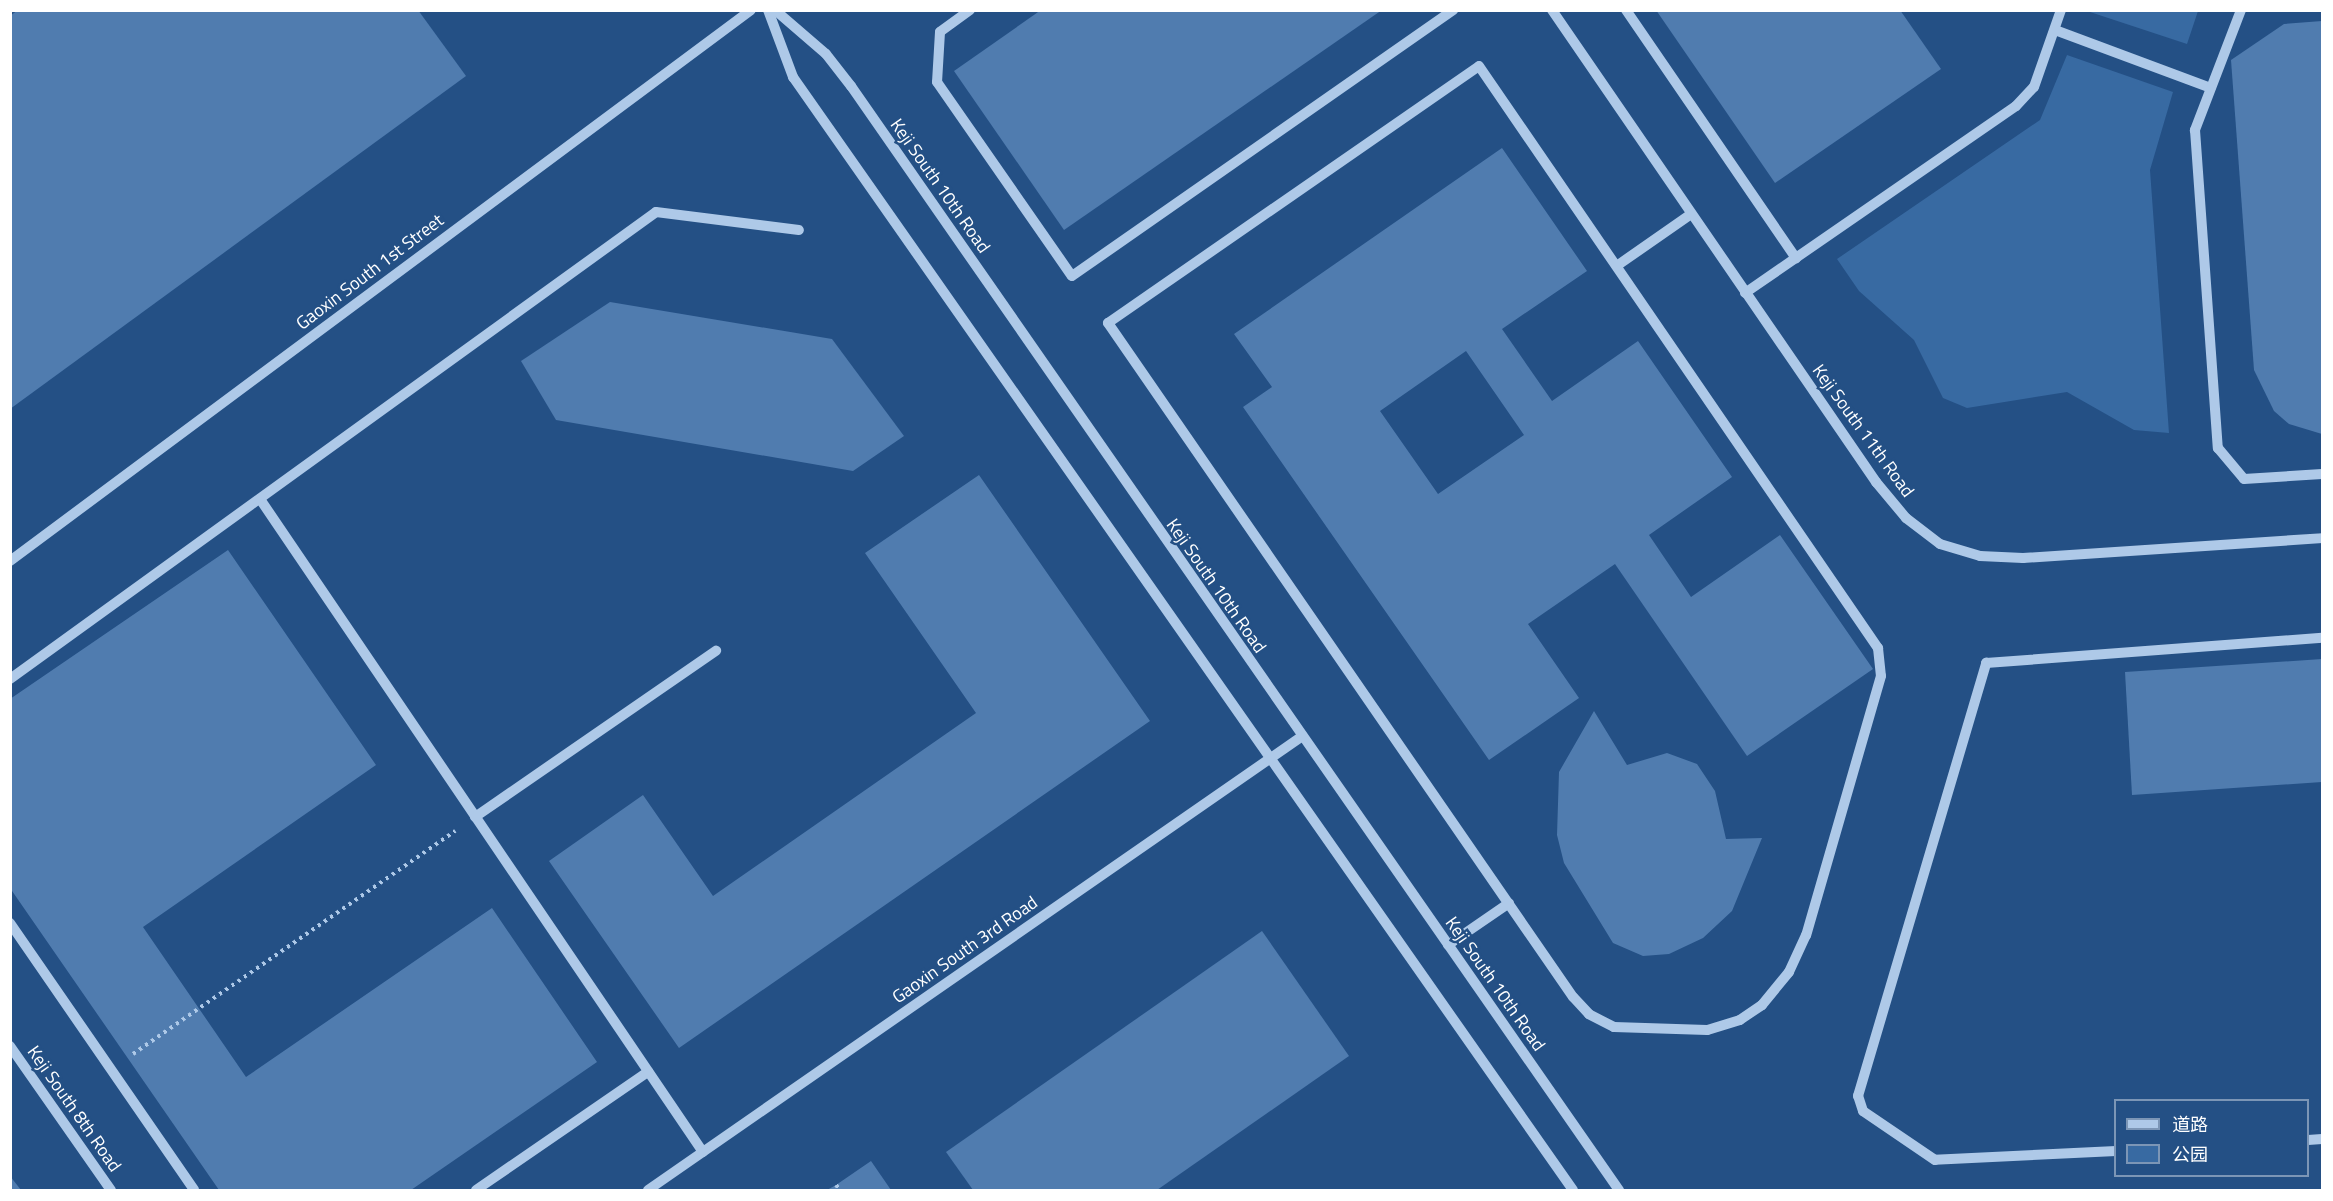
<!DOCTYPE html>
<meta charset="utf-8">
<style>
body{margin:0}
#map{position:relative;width:2333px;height:1201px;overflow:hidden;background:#245085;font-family:"Titillium Web","Noto Sans SC",sans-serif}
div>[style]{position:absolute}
.green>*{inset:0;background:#386aa2}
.building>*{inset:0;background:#507caf}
.path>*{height:4px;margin-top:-2px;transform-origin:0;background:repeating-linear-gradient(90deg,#aec9e8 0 3px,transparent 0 7.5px)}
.minor>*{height:10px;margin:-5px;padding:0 5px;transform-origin:5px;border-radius:5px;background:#aec9e8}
span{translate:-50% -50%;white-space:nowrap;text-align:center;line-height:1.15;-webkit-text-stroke:5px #245085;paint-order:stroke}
.street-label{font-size:18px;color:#fff}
.frame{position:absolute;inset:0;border:12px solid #fff;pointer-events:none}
.legend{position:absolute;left:2114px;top:1099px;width:195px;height:78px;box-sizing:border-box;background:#245085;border:2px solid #7c96b6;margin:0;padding:8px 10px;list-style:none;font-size:18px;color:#fff}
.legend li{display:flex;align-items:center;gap:12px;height:30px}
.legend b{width:30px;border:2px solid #7c96b6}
</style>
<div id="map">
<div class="green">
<i style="clip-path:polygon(2087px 11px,2198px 11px,2187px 44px)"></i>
<i style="clip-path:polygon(2067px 55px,2173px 92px,2150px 170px,2169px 433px,2134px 430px,2067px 392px,1967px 408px,1943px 398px,1914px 340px,1859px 291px,1837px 259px,2040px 120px)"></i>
</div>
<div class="building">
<i style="clip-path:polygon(18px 10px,418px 10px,466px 76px,10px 409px,10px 16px)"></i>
<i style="clip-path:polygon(1041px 10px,1382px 10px,1064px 230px,954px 71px)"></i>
<i style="clip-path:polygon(1656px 10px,1900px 10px,1941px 69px,1775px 183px)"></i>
<i style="clip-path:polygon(2322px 21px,2322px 434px,2289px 424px,2274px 411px,2254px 370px,2231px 60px,2284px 24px)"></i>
<i style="clip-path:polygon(evenodd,1502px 148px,1587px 271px,1502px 329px,1552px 401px,1638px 341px,1732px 477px,1649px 535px,1691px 597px,1780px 535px,1873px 669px,1747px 756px,1615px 564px,1528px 624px,1579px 698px,1489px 760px,1243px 407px,1272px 387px,1234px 334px,1502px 148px,1466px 351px,1524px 435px,1438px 494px,1380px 411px,1466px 351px)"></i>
<i style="clip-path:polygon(610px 302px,832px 339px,904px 436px,853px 471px,556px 420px,521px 361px)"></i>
<i style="clip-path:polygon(979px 475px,1150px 721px,679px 1048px,549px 861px,643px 795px,713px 896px,976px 713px,865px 553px)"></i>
<i style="clip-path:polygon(228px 550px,376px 765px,143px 927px,246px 1077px,492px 908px,597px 1062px,411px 1190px,219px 1190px,10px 888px,10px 699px)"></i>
<i style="clip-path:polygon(2322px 659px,2322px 782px,2132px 795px,2125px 672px)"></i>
<i style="clip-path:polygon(1594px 711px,1627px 765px,1667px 753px,1697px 764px,1715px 791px,1726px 839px,1762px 838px,1732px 911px,1703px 938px,1669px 954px,1643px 956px,1613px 943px,1564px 863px,1557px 835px,1559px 772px)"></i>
<i style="clip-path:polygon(1262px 931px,1349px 1056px,1157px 1190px,973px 1190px,946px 1152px)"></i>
<i style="clip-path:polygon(871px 1161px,891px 1190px,827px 1190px,836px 1185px)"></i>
<i style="clip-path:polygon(10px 1176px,21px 1190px,10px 1190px)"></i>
</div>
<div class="path">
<i style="left:133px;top:1054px;width:392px;rotate:-34.7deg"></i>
<i style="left:836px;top:1185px;width:6px;rotate:51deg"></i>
</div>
<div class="minor">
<i style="left:768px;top:10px;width:72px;rotate:69.5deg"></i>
<i style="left:793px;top:77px;width:1359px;rotate:54.98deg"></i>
<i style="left:775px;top:10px;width:67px;rotate:40.8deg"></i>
<i style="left:826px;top:54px;width:41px;rotate:52deg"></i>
<i style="left:851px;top:86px;width:1345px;rotate:55.18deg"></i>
<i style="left:970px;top:10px;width:37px;rotate:144deg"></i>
<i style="left:940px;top:32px;width:50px;rotate:93.4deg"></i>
<i style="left:937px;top:82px;width:236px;rotate:55.2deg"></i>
<i style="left:1072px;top:276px;width:465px;rotate:-34.9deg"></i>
<i style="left:1552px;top:10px;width:573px;rotate:55.53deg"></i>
<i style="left:1876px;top:482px;width:47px;rotate:50.2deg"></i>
<i style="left:1906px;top:518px;width:43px;rotate:37.4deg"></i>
<i style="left:1940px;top:544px;width:42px;rotate:16.7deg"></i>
<i style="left:1980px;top:556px;width:43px;rotate:2.7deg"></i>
<i style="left:2023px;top:558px;width:300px;rotate:-3.8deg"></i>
<i style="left:1626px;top:10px;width:301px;rotate:55.6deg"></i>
<i style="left:2241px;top:10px;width:129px;rotate:111deg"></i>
<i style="left:2195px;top:130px;width:319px;rotate:85.9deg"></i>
<i style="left:2218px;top:448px;width:40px;rotate:50deg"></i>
<i style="left:2244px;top:479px;width:78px;rotate:-3.7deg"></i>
<i style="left:2055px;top:30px;width:166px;rotate:20.4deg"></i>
<i style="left:1479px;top:66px;width:706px;rotate:55.57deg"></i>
<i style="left:1878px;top:648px;width:28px;rotate:84deg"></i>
<i style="left:1881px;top:676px;width:270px;rotate:106.1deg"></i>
<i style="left:1806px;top:935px;width:41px;rotate:114.7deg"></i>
<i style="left:1789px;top:972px;width:43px;rotate:129.3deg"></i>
<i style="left:1762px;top:1005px;width:27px;rotate:146deg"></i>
<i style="left:1740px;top:1020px;width:34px;rotate:163deg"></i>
<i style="left:1707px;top:1030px;width:93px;rotate:-178.2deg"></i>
<i style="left:1614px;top:1027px;width:28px;rotate:-153deg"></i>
<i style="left:1589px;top:1014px;width:23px;rotate:-133deg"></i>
<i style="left:1573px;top:997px;width:819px;rotate:-124.6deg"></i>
<i style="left:1108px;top:323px;width:451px;rotate:-34.7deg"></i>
<i style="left:1618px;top:265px;width:89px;rotate:-34.9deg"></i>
<i style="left:1745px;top:293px;width:329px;rotate:-34.6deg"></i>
<i style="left:2016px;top:106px;width:26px;rotate:-47deg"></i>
<i style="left:2034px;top:87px;width:82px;rotate:-70.7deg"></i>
<i style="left:260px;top:499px;width:789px;rotate:55.85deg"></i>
<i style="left:10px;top:561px;width:923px;rotate:-36.63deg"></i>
<i style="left:10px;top:679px;width:797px;rotate:-35.86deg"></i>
<i style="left:656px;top:212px;width:144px;rotate:7.2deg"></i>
<i style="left:475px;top:817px;width:293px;rotate:-34.6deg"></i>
<i style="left:10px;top:923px;width:324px;rotate:55.4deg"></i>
<i style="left:1448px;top:945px;width:74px;rotate:-34.5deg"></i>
<i style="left:10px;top:1046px;width:176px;rotate:55deg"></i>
<i style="left:2308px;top:1140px;width:14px;rotate:-4deg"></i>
<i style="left:2116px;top:1151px;width:181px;rotate:177.2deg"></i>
<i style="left:1935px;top:1160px;width:87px;rotate:-145.8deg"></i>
<i style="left:1863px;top:1111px;width:16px;rotate:-108deg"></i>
<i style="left:1858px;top:1096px;width:452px;rotate:-73.5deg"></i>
<i style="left:1986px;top:663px;width:337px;rotate:-4.3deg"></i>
<i style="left:476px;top:1190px;width:209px;rotate:-34.5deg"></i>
<i style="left:648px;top:1190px;width:795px;rotate:-34.75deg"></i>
</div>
<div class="street-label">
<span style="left:940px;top:186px;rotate:55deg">Keji South 10th Road</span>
<span style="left:370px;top:272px;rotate:-37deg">Gaoxin South 1st Street</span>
<span style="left:1863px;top:431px;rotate:54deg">Keji South 11th Road</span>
<span style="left:1216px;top:586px;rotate:55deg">Keji South 10th Road</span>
<span style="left:965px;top:950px;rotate:-35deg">Gaoxin South 3rd Road</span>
<span style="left:1495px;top:984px;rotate:55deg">Keji South 10th Road</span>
<span style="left:74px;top:1109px;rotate:55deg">Keji South 8th Road</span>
</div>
<div class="frame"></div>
<ul class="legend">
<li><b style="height:8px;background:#aec9e8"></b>道路</li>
<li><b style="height:16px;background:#386aa2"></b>公园</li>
</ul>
</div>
